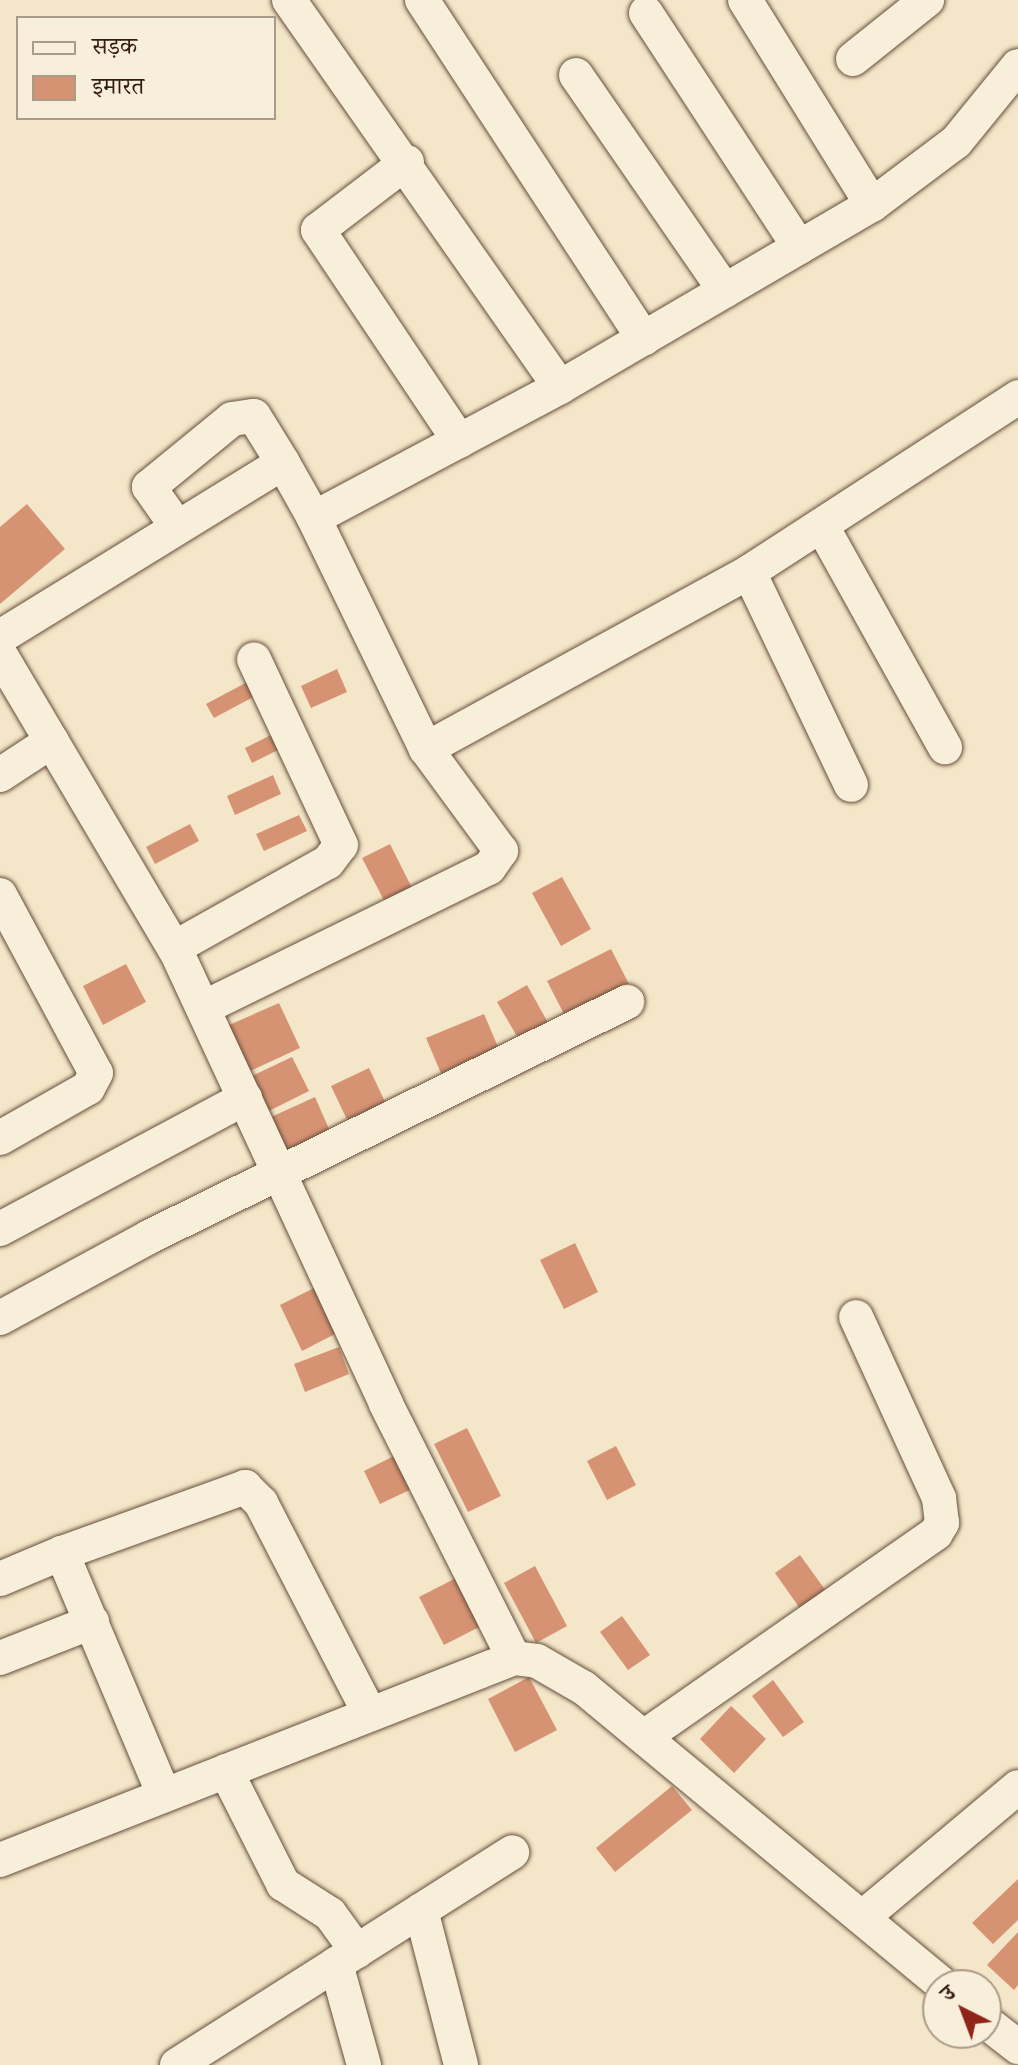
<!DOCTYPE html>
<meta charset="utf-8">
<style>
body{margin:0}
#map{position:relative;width:1018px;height:2065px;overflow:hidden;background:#f4e6c8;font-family:"Gentium Book Plus","Noto Serif Devanagari",serif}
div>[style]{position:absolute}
.building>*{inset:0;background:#d69373}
.roads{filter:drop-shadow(0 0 2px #654f3c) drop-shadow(0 0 2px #654f3c)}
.minor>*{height:34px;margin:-17px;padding:0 17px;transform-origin:17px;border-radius:17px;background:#f8efdb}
span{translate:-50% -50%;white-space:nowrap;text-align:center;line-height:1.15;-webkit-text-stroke:7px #f8efdb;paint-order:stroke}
.legend{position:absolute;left:16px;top:16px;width:260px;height:104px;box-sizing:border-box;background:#f8efdb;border:2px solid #aa9b89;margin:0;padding:10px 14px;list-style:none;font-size:24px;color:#351d0d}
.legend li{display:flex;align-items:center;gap:16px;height:40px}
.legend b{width:40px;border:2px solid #aa9b89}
.north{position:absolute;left:922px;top:1969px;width:80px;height:80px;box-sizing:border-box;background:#f8efdb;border:2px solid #aa9b89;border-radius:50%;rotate:318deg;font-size:22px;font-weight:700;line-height:32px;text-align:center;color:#351d0d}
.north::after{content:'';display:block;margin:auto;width:28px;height:36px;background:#8f2418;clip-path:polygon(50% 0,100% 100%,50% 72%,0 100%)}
</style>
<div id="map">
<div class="building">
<i style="clip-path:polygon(27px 504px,65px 549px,0 604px,0 527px)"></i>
<i style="clip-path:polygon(337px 669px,347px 692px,311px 708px,301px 686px)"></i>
<i style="clip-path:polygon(251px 680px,259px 694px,214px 718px,206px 704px)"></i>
<i style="clip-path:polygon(275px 733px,282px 748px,252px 763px,245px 748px)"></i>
<i style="clip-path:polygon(273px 775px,281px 794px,235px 815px,227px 796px)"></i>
<i style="clip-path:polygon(299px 815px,307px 831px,264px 851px,256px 834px)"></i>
<i style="clip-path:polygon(190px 824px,199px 841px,155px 864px,146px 847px)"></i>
<i style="clip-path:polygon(390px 844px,416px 896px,389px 910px,362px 858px)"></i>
<i style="clip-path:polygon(562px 877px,591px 929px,561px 946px,532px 893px)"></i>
<i style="clip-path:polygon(611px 949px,629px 984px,565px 1016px,547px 981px)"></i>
<i style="clip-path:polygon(126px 964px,146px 1002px,103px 1025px,83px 986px)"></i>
<i style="clip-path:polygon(527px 985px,551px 1028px,522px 1045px,497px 1002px)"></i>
<i style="clip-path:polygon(279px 1003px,300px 1048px,248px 1072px,227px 1026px)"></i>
<i style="clip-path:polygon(484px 1014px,501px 1054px,443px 1078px,426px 1038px)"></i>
<i style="clip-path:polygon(292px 1057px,309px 1091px,267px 1112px,250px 1077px)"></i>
<i style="clip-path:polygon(369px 1068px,388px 1108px,350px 1126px,331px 1086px)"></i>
<i style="clip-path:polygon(315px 1097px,333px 1138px,287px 1158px,269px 1118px)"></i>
<i style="clip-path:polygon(575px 1243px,598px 1292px,564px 1309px,540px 1260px)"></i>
<i style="clip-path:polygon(314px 1288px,337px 1333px,302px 1351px,280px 1305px)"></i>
<i style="clip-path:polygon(339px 1347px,349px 1374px,305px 1392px,294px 1364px)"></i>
<i style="clip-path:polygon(467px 1428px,501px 1496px,468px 1512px,434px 1444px)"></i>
<i style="clip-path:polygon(616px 1446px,636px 1485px,607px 1500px,587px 1461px)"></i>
<i style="clip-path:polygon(400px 1453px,416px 1487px,380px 1504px,364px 1471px)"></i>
<i style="clip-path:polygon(800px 1555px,826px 1591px,801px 1610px,775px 1573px)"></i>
<i style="clip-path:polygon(535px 1566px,567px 1626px,536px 1643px,504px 1583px)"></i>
<i style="clip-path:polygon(456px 1578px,481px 1626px,444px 1645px,419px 1597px)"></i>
<i style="clip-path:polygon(622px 1616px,650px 1655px,628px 1670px,600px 1632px)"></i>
<i style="clip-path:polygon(529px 1677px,557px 1730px,515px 1752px,488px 1699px)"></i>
<i style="clip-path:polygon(773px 1680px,804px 1722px,783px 1737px,752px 1696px)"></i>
<i style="clip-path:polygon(731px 1706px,766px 1739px,734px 1773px,700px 1739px)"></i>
<i style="clip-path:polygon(672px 1786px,692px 1810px,615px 1872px,596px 1848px)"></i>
<i style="clip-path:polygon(1018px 1879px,1018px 1920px,993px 1944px,972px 1923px)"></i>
<i style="clip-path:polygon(1018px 1932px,1018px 1985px,1014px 1990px,987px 1965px)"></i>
</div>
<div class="roads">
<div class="minor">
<i style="left:289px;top:0;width:472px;rotate:55deg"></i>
<i style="left:422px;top:0;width:405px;rotate:56.8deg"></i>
<i style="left:745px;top:0;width:241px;rotate:58.2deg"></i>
<i style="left:646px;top:13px;width:280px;rotate:56.8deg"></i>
<i style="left:853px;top:59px;width:95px;rotate:-38.6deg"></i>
<i style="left:576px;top:75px;width:262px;rotate:55.4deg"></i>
<i style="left:407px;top:162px;width:112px;rotate:142.6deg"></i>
<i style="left:318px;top:230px;width:254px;rotate:56.2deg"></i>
<i style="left:177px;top:527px;width:49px;rotate:-125deg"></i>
<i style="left:149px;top:487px;width:107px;rotate:-39.3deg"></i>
<i style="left:232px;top:419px;width:22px;rotate:-8deg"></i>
<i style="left:254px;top:416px;width:55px;rotate:58.3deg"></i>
<i style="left:823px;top:528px;width:251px;rotate:60.9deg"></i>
<i style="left:749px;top:572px;width:236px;rotate:64.4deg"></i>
<i style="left:0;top:637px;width:332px;rotate:-31.6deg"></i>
<i style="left:283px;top:463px;width:63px;rotate:60.6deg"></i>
<i style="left:314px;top:518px;width:279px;rotate:-28deg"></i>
<i style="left:560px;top:387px;width:361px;rotate:-30.3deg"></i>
<i style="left:872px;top:205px;width:105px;rotate:-36.9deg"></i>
<i style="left:956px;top:142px;width:98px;rotate:-50.8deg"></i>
<i style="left:0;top:654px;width:347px;rotate:59.4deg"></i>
<i style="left:177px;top:953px;width:497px;rotate:65.1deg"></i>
<i style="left:386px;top:1404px;width:284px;rotate:63.3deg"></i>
<i style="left:426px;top:749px;width:368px;rotate:-28.7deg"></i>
<i style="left:749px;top:572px;width:321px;rotate:-33deg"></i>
<i style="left:0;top:775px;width:62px;rotate:-33.2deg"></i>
<i style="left:0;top:895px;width:202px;rotate:61.7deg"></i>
<i style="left:96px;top:1073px;width:17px;rotate:118deg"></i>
<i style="left:88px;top:1088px;width:101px;rotate:150.4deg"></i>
<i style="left:174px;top:948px;width:176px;rotate:-29.2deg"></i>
<i style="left:328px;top:862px;width:21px;rotate:-53deg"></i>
<i style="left:341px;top:845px;width:205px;rotate:-115.1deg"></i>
<i style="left:203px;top:1008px;width:318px;rotate:-26.1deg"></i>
<i style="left:489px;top:868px;width:21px;rotate:-55deg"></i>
<i style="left:501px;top:851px;width:127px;rotate:-126.3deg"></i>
<i style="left:426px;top:749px;width:257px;rotate:-115.9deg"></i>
<i style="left:0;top:1229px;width:278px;rotate:-28.1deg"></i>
<i style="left:0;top:1318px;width:170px;rotate:-28.5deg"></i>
<i style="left:149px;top:1237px;width:533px;rotate:-26.18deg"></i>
<i style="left:0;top:1579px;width:67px;rotate:-22.8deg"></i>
<i style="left:0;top:1658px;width:99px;rotate:-21.4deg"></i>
<i style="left:644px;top:1737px;width:356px;rotate:-34.9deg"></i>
<i style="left:936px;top:1533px;width:12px;rotate:-59deg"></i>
<i style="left:942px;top:1523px;width:25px;rotate:-97deg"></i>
<i style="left:939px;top:1498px;width:199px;rotate:-114.6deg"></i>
<i style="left:226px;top:1771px;width:127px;rotate:63.2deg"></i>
<i style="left:283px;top:1884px;width:56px;rotate:32.6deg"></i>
<i style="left:330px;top:1914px;width:46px;rotate:53.9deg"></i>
<i style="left:164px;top:1795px;width:263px;rotate:-112.9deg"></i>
<i style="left:62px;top:1553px;width:195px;rotate:-19.8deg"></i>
<i style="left:245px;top:1487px;width:23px;rotate:45deg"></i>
<i style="left:261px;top:1503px;width:237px;rotate:62.7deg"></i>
<i style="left:0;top:1860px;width:552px;rotate:-21.45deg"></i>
<i style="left:514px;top:1658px;width:23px;rotate:7deg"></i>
<i style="left:537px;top:1661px;width:54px;rotate:29.9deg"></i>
<i style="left:584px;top:1688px;width:466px;rotate:39.6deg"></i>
<i style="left:421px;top:1910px;width:160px;rotate:75.5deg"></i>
<i style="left:863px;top:1917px;width:202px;rotate:-40deg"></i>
<i style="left:336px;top:1964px;width:105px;rotate:74.5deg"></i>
<i style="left:986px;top:2022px;width:41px;rotate:38deg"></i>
<i style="left:177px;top:2065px;width:397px;rotate:-32.4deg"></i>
</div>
</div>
<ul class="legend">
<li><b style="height:10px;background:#f8efdb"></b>सड़क</li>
<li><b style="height:22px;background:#d69373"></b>इमारत</li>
</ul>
<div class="north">उ</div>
</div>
